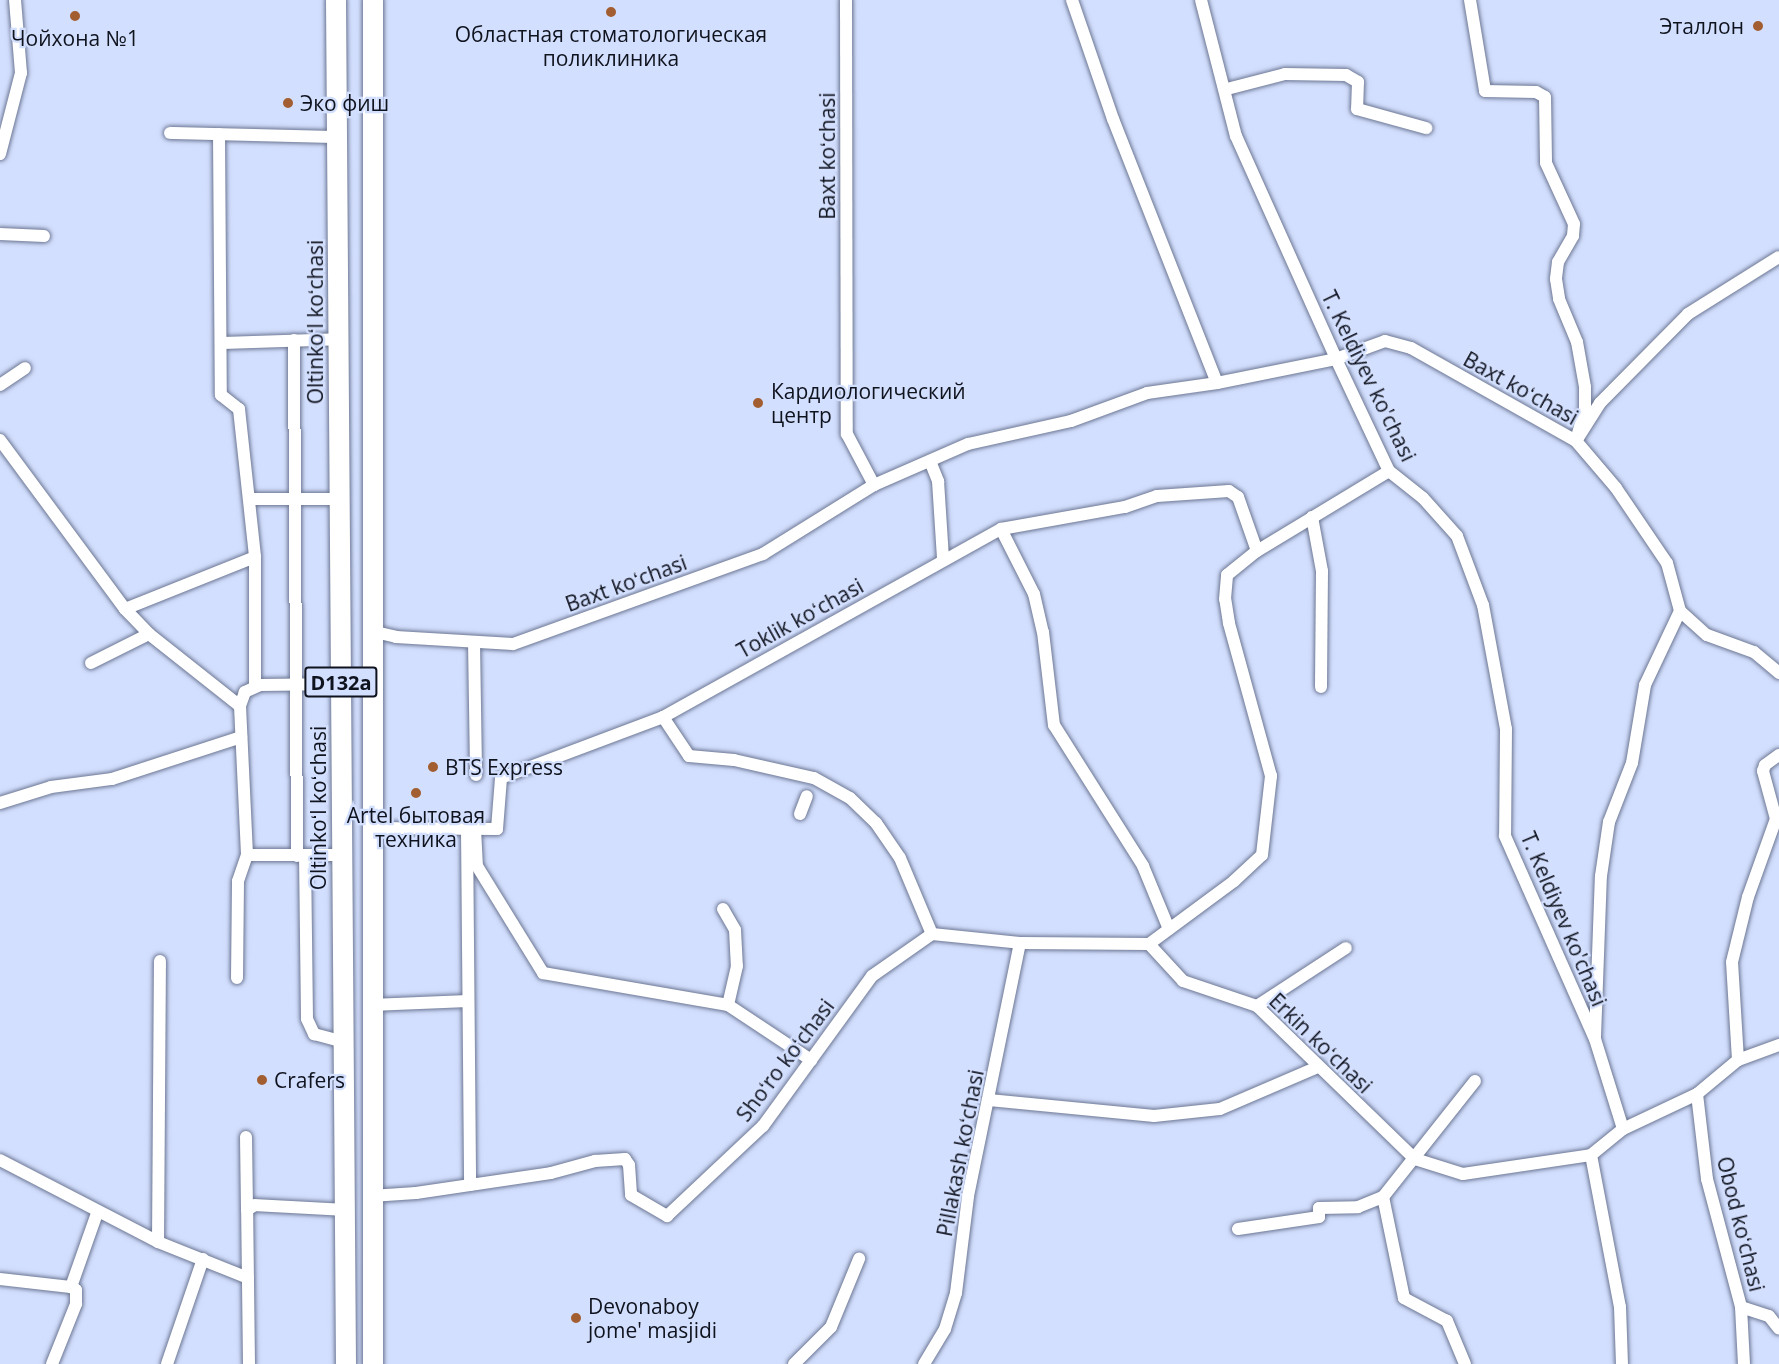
<!DOCTYPE html>
<meta charset="utf-8">
<style>
body{margin:0}
#map{position:relative;width:1779px;height:1364px;overflow:hidden;background:#d3dffe;font-family:"Open Sans",sans-serif}
div>[style]{position:absolute}
.roads{filter:drop-shadow(0 0 2px #6c7793) drop-shadow(0 0 2px #6c7793)}
.street>*{height:12px;margin:-6px;padding:0 6px;transform-origin:6px;border-radius:6px;background:#fff}
.primary>*{height:20px;margin:-10px;padding:0 10px;transform-origin:10px;border-radius:10px;background:#fff}
.dots>*{width:16px;height:16px;translate:-50% -50%;box-sizing:border-box;border:3px solid #d3dffe;border-radius:50%}
span{translate:-50% -50%;white-space:nowrap;text-align:center;line-height:1.15;-webkit-text-stroke:4.5px #d3dffe;paint-order:stroke}
.shield-label span{padding:2px 4px;background:#d3dffe;border:2px solid;border-radius:4px;-webkit-text-stroke-width:0}
.shield-label{font-size:20px;color:#0f131e;font-weight:700}
.poi-label{font-size:21px;color:#0f131e}
.right{translate:-100% -50%;text-align:right}
.left{translate:0 -50%;text-align:left}
.street-label{font-size:21px;color:#0f131e}
</style>
<div id="map">
<div class="roads">
<div class="street">
<i style="left:846px;top:0;width:434px;rotate:89.9deg"></i>
<i style="left:847px;top:434px;width:58px;rotate:62.1deg"></i>
<i style="left:1201px;top:0;width:140px;rotate:75.6deg"></i>
<i style="left:1236px;top:136px;width:244px;rotate:65.8deg"></i>
<i style="left:1336px;top:359px;width:124px;rotate:64.7deg"></i>
<i style="left:1389px;top:471px;width:43px;rotate:38.5deg"></i>
<i style="left:1423px;top:498px;width:51px;rotate:48.2deg"></i>
<i style="left:1457px;top:536px;width:74px;rotate:69.4deg"></i>
<i style="left:1483px;top:605px;width:126px;rotate:79.5deg"></i>
<i style="left:1506px;top:729px;width:107px;rotate:90.5deg"></i>
<i style="left:1505px;top:836px;width:222px;rotate:66.1deg"></i>
<i style="left:1595px;top:1039px;width:94px;rotate:72.7deg"></i>
<i style="left:1470px;top:0;width:92px;rotate:80.6deg"></i>
<i style="left:1485px;top:91px;width:51px;rotate:1.1deg"></i>
<i style="left:1536px;top:92px;width:10px;rotate:29deg"></i>
<i style="left:1545px;top:97px;width:66px;rotate:89.1deg"></i>
<i style="left:1546px;top:163px;width:67px;rotate:65.3deg"></i>
<i style="left:1574px;top:224px;width:12px;rotate:95deg"></i>
<i style="left:1573px;top:236px;width:30px;rotate:120deg"></i>
<i style="left:1558px;top:262px;width:17px;rotate:97deg"></i>
<i style="left:1556px;top:279px;width:20px;rotate:81deg"></i>
<i style="left:1559px;top:299px;width:47px;rotate:67.3deg"></i>
<i style="left:1577px;top:342px;width:46px;rotate:79.9deg"></i>
<i style="left:1585px;top:387px;width:22px;rotate:90deg"></i>
<i style="left:1585px;top:409px;width:33px;rotate:106deg"></i>
<i style="left:1576px;top:441px;width:62px;rotate:49.6deg"></i>
<i style="left:1616px;top:488px;width:91px;rotate:55.8deg"></i>
<i style="left:1667px;top:563px;width:50px;rotate:74.8deg"></i>
<i style="left:1680px;top:611px;width:36px;rotate:42deg"></i>
<i style="left:1707px;top:635px;width:50px;rotate:19.9deg"></i>
<i style="left:1754px;top:652px;width:33px;rotate:40deg"></i>
<i style="left:1227px;top:89px;width:60px;rotate:-14.5deg"></i>
<i style="left:1285px;top:74px;width:61px;rotate:0.9deg"></i>
<i style="left:1346px;top:75px;width:14px;rotate:30deg"></i>
<i style="left:1358px;top:82px;width:27px;rotate:92deg"></i>
<i style="left:1357px;top:109px;width:72px;rotate:15.4deg"></i>
<i style="left:170px;top:133px;width:167px;rotate:1.4deg"></i>
<i style="left:219px;top:134px;width:261px;rotate:89.6deg"></i>
<i style="left:221px;top:395px;width:23px;rotate:38deg"></i>
<i style="left:239px;top:409px;width:149px;rotate:83.8deg"></i>
<i style="left:255px;top:557px;width:129px;rotate:90deg"></i>
<i style="left:0;top:154px;width:84px;rotate:-75.5deg"></i>
<i style="left:21px;top:73px;width:73px;rotate:-94.7deg"></i>
<i style="left:0;top:234px;width:44px;rotate:2.6deg"></i>
<i style="left:294px;top:340px;width:516px;rotate:89.67deg"></i>
<i style="left:221px;top:343px;width:118px;rotate:-1.9deg"></i>
<i style="left:1217px;top:383px;width:121px;rotate:-11.4deg"></i>
<i style="left:1336px;top:359px;width:52px;rotate:-20.2deg"></i>
<i style="left:1385px;top:341px;width:27px;rotate:15deg"></i>
<i style="left:1411px;top:348px;width:189px;rotate:29.4deg"></i>
<i style="left:1576px;top:441px;width:45px;rotate:-57.7deg"></i>
<i style="left:1600px;top:403px;width:125px;rotate:-45.3deg"></i>
<i style="left:1688px;top:314px;width:107px;rotate:-32.1deg"></i>
<i style="left:0;top:385px;width:30px;rotate:-34deg"></i>
<i style="left:0;top:440px;width:210px;rotate:53.5deg"></i>
<i style="left:125px;top:609px;width:35px;rotate:46deg"></i>
<i style="left:149px;top:634px;width:116px;rotate:38.4deg"></i>
<i style="left:930px;top:461px;width:22px;rotate:68deg"></i>
<i style="left:938px;top:481px;width:78px;rotate:86.3deg"></i>
<i style="left:249px;top:499px;width:91px"></i>
<i style="left:1312px;top:517px;width:55px;rotate:79.5deg"></i>
<i style="left:1322px;top:571px;width:116px;rotate:90.5deg"></i>
<i style="left:1001px;top:529px;width:73px;rotate:63.1deg"></i>
<i style="left:1034px;top:594px;width:39px;rotate:77deg"></i>
<i style="left:1043px;top:632px;width:94px;rotate:83.3deg"></i>
<i style="left:1054px;top:725px;width:167px;rotate:57.7deg"></i>
<i style="left:1143px;top:866px;width:68px;rotate:67.6deg"></i>
<i style="left:125px;top:609px;width:140px;rotate:-21.8deg"></i>
<i style="left:371px;top:631px;width:26px;rotate:13deg"></i>
<i style="left:396px;top:637px;width:117px;rotate:3.4deg"></i>
<i style="left:513px;top:644px;width:266px;rotate:-19.8deg"></i>
<i style="left:763px;top:554px;width:131px;rotate:-31.9deg"></i>
<i style="left:874px;top:485px;width:103px;rotate:-23.6deg"></i>
<i style="left:968px;top:444px;width:106px;rotate:-12.6deg"></i>
<i style="left:1071px;top:421px;width:81px;rotate:-20.2deg"></i>
<i style="left:1147px;top:393px;width:71px;rotate:-8.1deg"></i>
<i style="left:1217px;top:383px;width:284px;rotate:-111.5deg"></i>
<i style="left:1113px;top:119px;width:126px;rotate:-109deg"></i>
<i style="left:474px;top:642px;width:133px;rotate:89.1deg"></i>
<i style="left:91px;top:663px;width:65px;rotate:-26.6deg"></i>
<i style="left:341px;top:684px;width:81px;rotate:179.3deg"></i>
<i style="left:260px;top:685px;width:17px;rotate:155deg"></i>
<i style="left:245px;top:692px;width:15px;rotate:110deg"></i>
<i style="left:240px;top:706px;width:149px;rotate:87.3deg"></i>
<i style="left:247px;top:855px;width:95px"></i>
<i style="left:663px;top:717px;width:47px;rotate:56.3deg"></i>
<i style="left:689px;top:756px;width:45px;rotate:5.1deg"></i>
<i style="left:734px;top:760px;width:82px;rotate:12.7deg"></i>
<i style="left:814px;top:778px;width:41px;rotate:29.1deg"></i>
<i style="left:850px;top:798px;width:36px;rotate:44deg"></i>
<i style="left:876px;top:823px;width:42px;rotate:55.6deg"></i>
<i style="left:900px;top:858px;width:82px;rotate:67.2deg"></i>
<i style="left:0;top:803px;width:53px;rotate:-17.4deg"></i>
<i style="left:51px;top:787px;width:62px;rotate:-7.5deg"></i>
<i style="left:112px;top:779px;width:136px;rotate:-18deg"></i>
<i style="left:800px;top:814px;width:19px;rotate:-69deg"></i>
<i style="left:371px;top:828px;width:126px;rotate:0.5deg"></i>
<i style="left:497px;top:829px;width:51px;rotate:-85.5deg"></i>
<i style="left:501px;top:778px;width:173px;rotate:-20.6deg"></i>
<i style="left:663px;top:717px;width:387px;rotate:-29.1deg"></i>
<i style="left:1001px;top:529px;width:126px;rotate:-10.1deg"></i>
<i style="left:1125px;top:507px;width:34px;rotate:-19deg"></i>
<i style="left:1157px;top:496px;width:72px;rotate:-4deg"></i>
<i style="left:1229px;top:491px;width:11px;rotate:34deg"></i>
<i style="left:1238px;top:497px;width:57px;rotate:70.6deg"></i>
<i style="left:467px;top:829px;width:356px;rotate:89.5deg"></i>
<i style="left:475px;top:829px;width:37px;rotate:87deg"></i>
<i style="left:477px;top:866px;width:126px;rotate:58.3deg"></i>
<i style="left:543px;top:973px;width:188px;rotate:9.8deg"></i>
<i style="left:728px;top:1005px;width:100px;rotate:33.5deg"></i>
<i style="left:305px;top:855px;width:164px;rotate:89.3deg"></i>
<i style="left:307px;top:1019px;width:17px;rotate:65deg"></i>
<i style="left:314px;top:1034px;width:31px;rotate:15deg"></i>
<i style="left:723px;top:909px;width:24px;rotate:60deg"></i>
<i style="left:735px;top:930px;width:36px;rotate:87deg"></i>
<i style="left:737px;top:966px;width:40px;rotate:103deg"></i>
<i style="left:1149px;top:944px;width:106px;rotate:-36.5deg"></i>
<i style="left:1234px;top:881px;width:38px;rotate:-43deg"></i>
<i style="left:1262px;top:855px;width:80px;rotate:-83.5deg"></i>
<i style="left:1271px;top:776px;width:159px;rotate:-105.4deg"></i>
<i style="left:1229px;top:623px;width:24px;rotate:-99deg"></i>
<i style="left:1225px;top:599px;width:24px;rotate:-85deg"></i>
<i style="left:1227px;top:575px;width:38px;rotate:-39deg"></i>
<i style="left:1257px;top:551px;width:154px;rotate:-31.2deg"></i>
<i style="left:237px;top:978px;width:97px;rotate:-89.4deg"></i>
<i style="left:238px;top:881px;width:28px;rotate:-71deg"></i>
<i style="left:371px;top:1005px;width:97px;rotate:-2.4deg"></i>
<i style="left:1257px;top:1006px;width:106px;rotate:-33.1deg"></i>
<i style="left:1595px;top:1037px;width:161px;rotate:-87.9deg"></i>
<i style="left:1601px;top:876px;width:55px;rotate:-81.6deg"></i>
<i style="left:1609px;top:822px;width:63px;rotate:-68.7deg"></i>
<i style="left:1632px;top:763px;width:79px;rotate:-80.5deg"></i>
<i style="left:1645px;top:685px;width:82px;rotate:-64.7deg"></i>
<i style="left:1738px;top:1060px;width:98px;rotate:-93.5deg"></i>
<i style="left:1732px;top:962px;width:67px;rotate:-76.2deg"></i>
<i style="left:1748px;top:897px;width:83px;rotate:-70.3deg"></i>
<i style="left:1776px;top:819px;width:50px;rotate:-105.2deg"></i>
<i style="left:1763px;top:771px;width:6px;rotate:-72deg"></i>
<i style="left:1765px;top:765px;width:17px;rotate:-36deg"></i>
<i style="left:1697px;top:1094px;width:86px;rotate:83.3deg"></i>
<i style="left:1707px;top:1179px;width:132px;rotate:75.1deg"></i>
<i style="left:1741px;top:1307px;width:57px;rotate:87deg"></i>
<i style="left:989px;top:1100px;width:166px;rotate:5.5deg"></i>
<i style="left:1154px;top:1116px;width:66px;rotate:-6.1deg"></i>
<i style="left:1220px;top:1109px;width:107px;rotate:-23.2deg"></i>
<i style="left:246px;top:1137px;width:73px;rotate:89.2deg"></i>
<i style="left:1591px;top:1155px;width:155px;rotate:79.2deg"></i>
<i style="left:1620px;top:1307px;width:57px;rotate:88deg"></i>
<i style="left:0;top:1160px;width:178px;rotate:27.4deg"></i>
<i style="left:158px;top:1242px;width:97px;rotate:21.8deg"></i>
<i style="left:371px;top:1196px;width:45px;rotate:-3.8deg"></i>
<i style="left:416px;top:1193px;width:136px;rotate:-8.4deg"></i>
<i style="left:551px;top:1173px;width:46px;rotate:-15.3deg"></i>
<i style="left:595px;top:1161px;width:30px;rotate:-4deg"></i>
<i style="left:625px;top:1159px;width:7px;rotate:56deg"></i>
<i style="left:629px;top:1165px;width:30px;rotate:86deg"></i>
<i style="left:631px;top:1195px;width:42px;rotate:30.3deg"></i>
<i style="left:667px;top:1216px;width:132px;rotate:-43.2deg"></i>
<i style="left:763px;top:1126px;width:185px;rotate:-54deg"></i>
<i style="left:872px;top:976px;width:73px;rotate:-35deg"></i>
<i style="left:932px;top:934px;width:88px;rotate:5.8deg"></i>
<i style="left:1020px;top:943px;width:129px;rotate:0.4deg"></i>
<i style="left:1149px;top:944px;width:50px;rotate:47.4deg"></i>
<i style="left:1183px;top:981px;width:78px;rotate:18.7deg"></i>
<i style="left:1257px;top:1006px;width:220px;rotate:44.1deg"></i>
<i style="left:1415px;top:1159px;width:50px;rotate:17.4deg"></i>
<i style="left:1463px;top:1174px;width:129px;rotate:-8.4deg"></i>
<i style="left:1591px;top:1155px;width:41px;rotate:-39.1deg"></i>
<i style="left:1623px;top:1129px;width:82px;rotate:-25.3deg"></i>
<i style="left:1697px;top:1094px;width:53px;rotate:-39.7deg"></i>
<i style="left:1738px;top:1060px;width:44px;rotate:-20.1deg"></i>
<i style="left:1238px;top:1229px;width:82px;rotate:-8.4deg"></i>
<i style="left:1319px;top:1217px;width:9px;rotate:-90deg"></i>
<i style="left:1319px;top:1208px;width:39px;rotate:-1deg"></i>
<i style="left:1358px;top:1207px;width:27px;rotate:-22deg"></i>
<i style="left:158px;top:1242px;width:281px;rotate:-89.6deg"></i>
<i style="left:0;top:1279px;width:71px;rotate:6.4deg"></i>
<i style="left:1741px;top:1307px;width:29px;rotate:18deg"></i>
<i style="left:1769px;top:1316px;width:16px;rotate:52deg"></i>
<i style="left:52px;top:1364px;width:65px;rotate:-68.2deg"></i>
<i style="left:76px;top:1304px;width:14px;rotate:-90deg"></i>
<i style="left:76px;top:1290px;width:6px;rotate:-149deg"></i>
<i style="left:71px;top:1287px;width:78px;rotate:-70.6deg"></i>
<i style="left:167px;top:1364px;width:111px;rotate:-71.1deg"></i>
<i style="left:249px;top:1364px;width:154px;rotate:-90.7deg"></i>
<i style="left:247px;top:1210px;width:9px;rotate:-32deg"></i>
<i style="left:255px;top:1205px;width:90px;rotate:3.2deg"></i>
<i style="left:794px;top:1364px;width:52px;rotate:-45deg"></i>
<i style="left:831px;top:1327px;width:74px;rotate:-67.6deg"></i>
<i style="left:924px;top:1364px;width:41px;rotate:-59deg"></i>
<i style="left:945px;top:1329px;width:38px;rotate:-73deg"></i>
<i style="left:956px;top:1293px;width:98px;rotate:-82.9deg"></i>
<i style="left:968px;top:1196px;width:258px;rotate:-78.4deg"></i>
<i style="left:1465px;top:1364px;width:47px;rotate:-112.7deg"></i>
<i style="left:1447px;top:1321px;width:49px;rotate:-151.9deg"></i>
<i style="left:1404px;top:1298px;width:103px;rotate:-101.7deg"></i>
<i style="left:1383px;top:1197px;width:148px;rotate:-51.6deg"></i>
</div>
<div class="primary">
<i style="left:336px;top:0;width:1364px;rotate:89.58deg"></i>
<i style="left:373px;top:0;width:1364px;rotate:90deg"></i>
</div>
</div>
<div class="dots">
<i style="left:611px;top:12px;background:#a25d30"></i>
<i style="left:75px;top:16px;background:#a25d30"></i>
<i style="left:1758px;top:26px;background:#a25d30"></i>
<i style="left:288px;top:103px;background:#a25d30"></i>
<i style="left:758px;top:403px;background:#a25d30"></i>
<i style="left:433px;top:767px;background:#a25d30"></i>
<i style="left:416px;top:793px;background:#a25d30"></i>
<i style="left:262px;top:1080px;background:#a25d30"></i>
<i style="left:576px;top:1318px;background:#a25d30"></i>
</div>
<div class="shield-label">
<span style="left:341px;top:682px">D132a</span>
</div>
<div class="poi-label">
<span class="right" style="left:1744px;top:26px">Эталлон</span>
<span style="left:611px;top:46px">Областная стоматологическая<br>поликлиника</span>
<span style="left:75px;top:38px">Чойхона №1</span>
<span class="left" style="left:300px;top:103px">Эко фиш</span>
<span class="left" style="left:771px;top:403px">Кардиологический<br>центр</span>
<span class="left" style="left:445px;top:767px">BTS Express</span>
<span style="left:416px;top:827px">Artel бытовая<br>техника</span>
<span class="left" style="left:274px;top:1080px">Crafers</span>
<span class="left" style="left:588px;top:1318px">Devonaboy<br>jome' masjidi</span>
</div>
<div class="street-label">
<span style="left:827px;top:156px;rotate:-90deg">Baxt koʻchasi</span>
<span style="left:315px;top:322px;rotate:-90deg">Oltinkoʻl koʻchasi</span>
<span style="left:1369px;top:376px;rotate:64deg">T. Keldiyev ko'chasi</span>
<span style="left:1521px;top:388px;rotate:29deg">Baxt koʻchasi</span>
<span style="left:626px;top:583px;rotate:-20deg">Baxt koʻchasi</span>
<span style="left:800px;top:618px;rotate:-29deg">Toklik koʻchasi</span>
<span style="left:318px;top:808px;rotate:-90deg">Oltinkoʻl koʻchasi</span>
<span style="left:1564px;top:919px;rotate:67deg">T. Keldiyev ko'chasi</span>
<span style="left:1321px;top:1043px;rotate:44deg">Erkin koʻchasi</span>
<span style="left:785px;top:1060px;rotate:-53deg">Shoʻro koʻchasi</span>
<span style="left:960px;top:1153px;rotate:-79deg">Pillakash koʻchasi</span>
<span style="left:1741px;top:1224px;rotate:76deg">Obod koʻchasi</span>
</div>
</div>
